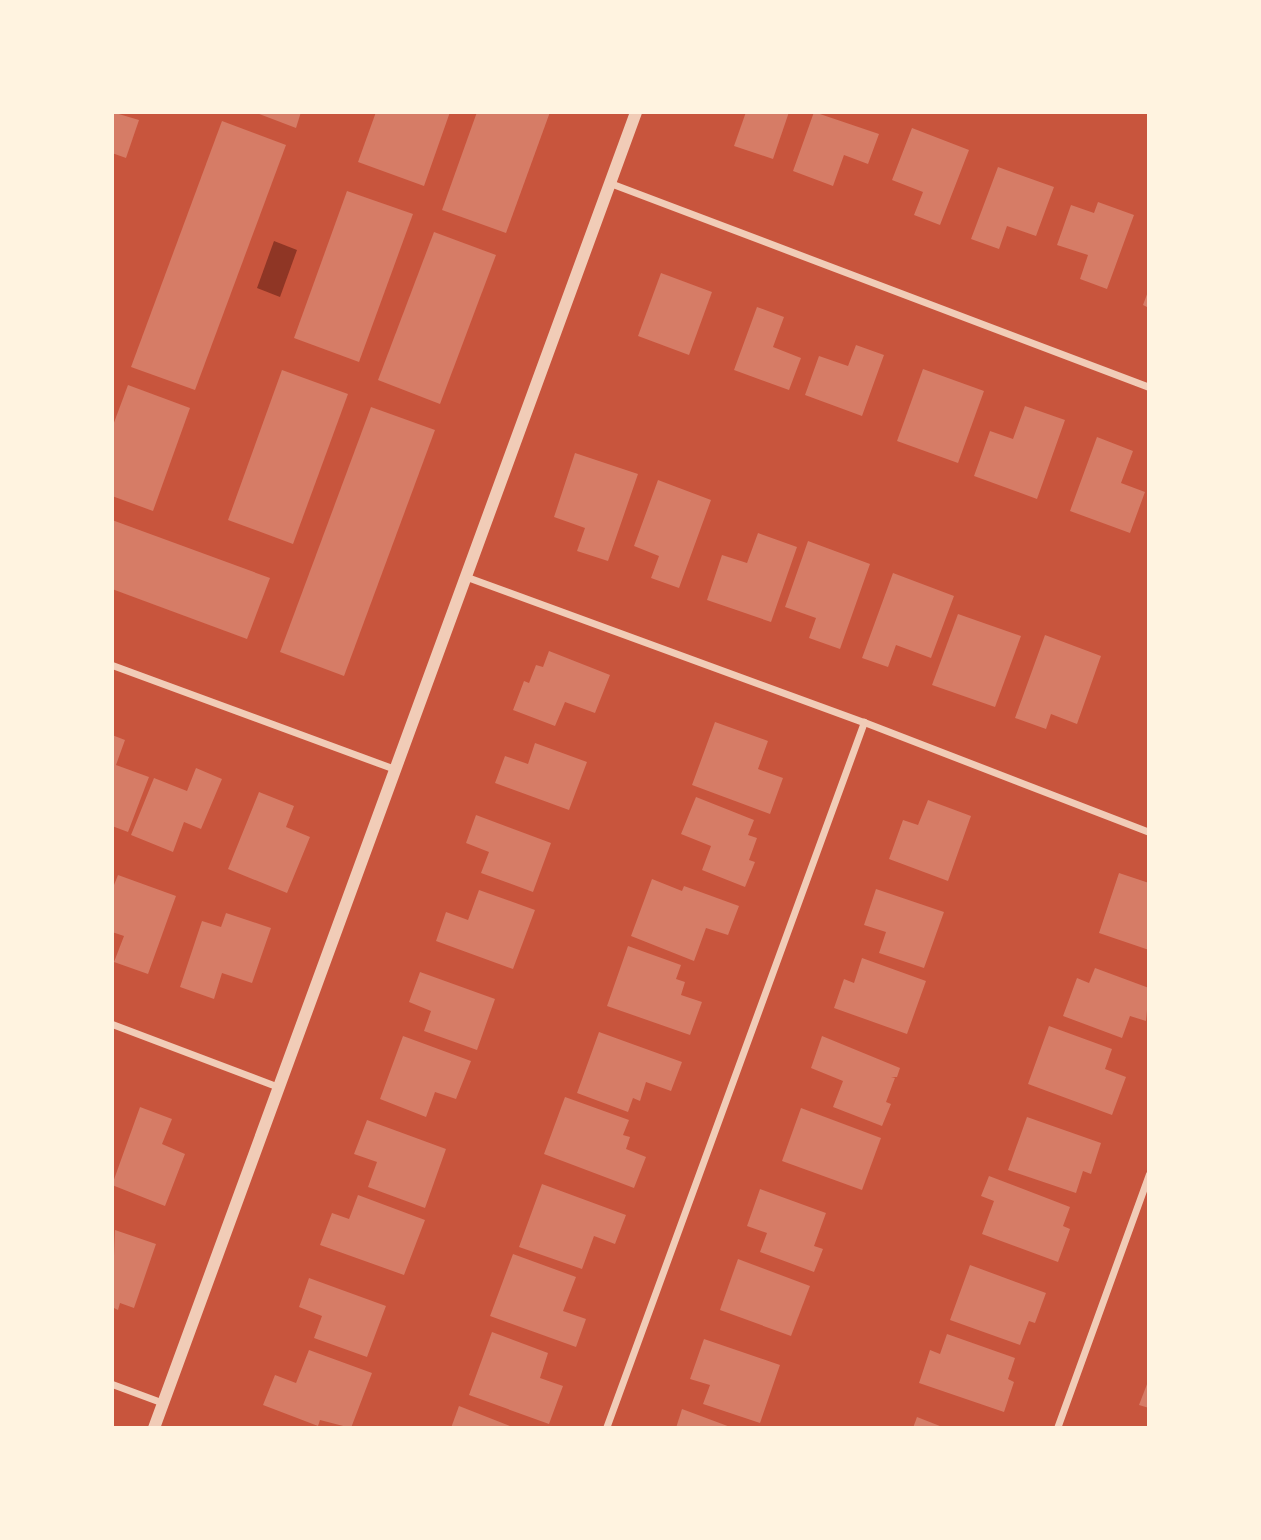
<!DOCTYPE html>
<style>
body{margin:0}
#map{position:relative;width:1261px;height:1540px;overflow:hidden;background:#c8553d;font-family:Helvetica,sans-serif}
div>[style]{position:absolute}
.water>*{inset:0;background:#8f3625}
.building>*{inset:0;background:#d67c66}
.minor>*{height:7px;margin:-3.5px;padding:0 3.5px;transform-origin:3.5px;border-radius:3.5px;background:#f1ccb7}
.tertiary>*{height:12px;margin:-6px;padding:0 6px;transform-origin:6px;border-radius:6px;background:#f1ccb7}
span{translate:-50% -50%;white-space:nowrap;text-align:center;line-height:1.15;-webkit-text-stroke:5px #fff3e0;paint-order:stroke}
.frame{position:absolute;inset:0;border:114px solid #fff3e0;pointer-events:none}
</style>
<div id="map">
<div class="water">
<i style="clip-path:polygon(274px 241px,297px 250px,280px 297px,257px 288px)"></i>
</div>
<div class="building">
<i style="clip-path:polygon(112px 112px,139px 120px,126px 158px,112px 153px)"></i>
<i style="clip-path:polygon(254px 112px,301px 112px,296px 128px)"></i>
<i style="clip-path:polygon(376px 112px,450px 112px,424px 186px,358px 162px)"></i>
<i style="clip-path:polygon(477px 112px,550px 112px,506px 233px,442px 210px)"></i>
<i style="clip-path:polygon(746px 112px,789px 112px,773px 159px,734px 146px)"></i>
<i style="clip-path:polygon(814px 112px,879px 134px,868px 164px,844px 155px,833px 186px,793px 171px)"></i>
<i style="clip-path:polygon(222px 121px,286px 145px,195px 390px,131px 367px)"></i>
<i style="clip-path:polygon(912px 128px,969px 150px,940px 225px,914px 215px,923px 192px,892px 180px)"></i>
<i style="clip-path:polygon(998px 167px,1054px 187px,1036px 236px,1007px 226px,999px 249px,971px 239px)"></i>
<i style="clip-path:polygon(347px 191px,413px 214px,359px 362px,294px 338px)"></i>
<i style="clip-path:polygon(1098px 202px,1134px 215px,1107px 289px,1080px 279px,1088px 255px,1057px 245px,1071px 205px,1094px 213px)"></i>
<i style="clip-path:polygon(434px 232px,496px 255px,440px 404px,378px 380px)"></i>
<i style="clip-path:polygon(661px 273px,712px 292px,689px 355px,638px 336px)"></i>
<i style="clip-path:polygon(1149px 289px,1149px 308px,1143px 305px)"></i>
<i style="clip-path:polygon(757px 307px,784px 317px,773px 347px,801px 358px,789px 390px,734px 370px)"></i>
<i style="clip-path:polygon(856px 345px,884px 355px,862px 416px,805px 395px,819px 356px,848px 366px)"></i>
<i style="clip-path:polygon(923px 369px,984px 391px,958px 463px,897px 441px)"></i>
<i style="clip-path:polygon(282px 370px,348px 394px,293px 544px,228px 520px)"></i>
<i style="clip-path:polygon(128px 385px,190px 408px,153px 511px,112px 496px,112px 428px)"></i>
<i style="clip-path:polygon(1025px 406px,1065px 420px,1037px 499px,974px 476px,990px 431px,1013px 439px)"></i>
<i style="clip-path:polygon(371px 407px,435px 430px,344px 676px,280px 652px)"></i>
<i style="clip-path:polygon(1097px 437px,1133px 451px,1121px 483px,1145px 492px,1130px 533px,1070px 511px)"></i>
<i style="clip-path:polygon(575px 453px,638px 474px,608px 561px,577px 551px,585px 528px,554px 517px)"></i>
<i style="clip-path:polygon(658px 480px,711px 500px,679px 588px,651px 578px,659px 556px,634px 546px)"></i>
<i style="clip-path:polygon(112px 520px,270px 578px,247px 639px,112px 589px)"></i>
<i style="clip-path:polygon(758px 533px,797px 547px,771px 622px,707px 600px,722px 555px,747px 563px)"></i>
<i style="clip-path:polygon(808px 541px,870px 564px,840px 649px,809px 638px,816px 618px,785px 607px)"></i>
<i style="clip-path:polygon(893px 573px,954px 596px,931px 658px,896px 645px,888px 667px,862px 658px)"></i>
<i style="clip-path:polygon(958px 614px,1021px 636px,995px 707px,932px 685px)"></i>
<i style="clip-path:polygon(1045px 635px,1101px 656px,1077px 724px,1051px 714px,1046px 729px,1015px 718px)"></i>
<i style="clip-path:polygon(549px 651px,610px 675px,595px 713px,565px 702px,555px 726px,513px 710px,524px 681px,529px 683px,536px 665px,543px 667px)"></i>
<i style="clip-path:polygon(715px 722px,768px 741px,758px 769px,783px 778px,770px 814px,692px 785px)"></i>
<i style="clip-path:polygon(112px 735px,125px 740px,116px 765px,149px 777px,128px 832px,112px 826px)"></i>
<i style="clip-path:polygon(535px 743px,587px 762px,569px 810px,495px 783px,505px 756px,528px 764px)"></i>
<i style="clip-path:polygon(196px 768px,222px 779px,201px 829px,184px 822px,173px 852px,131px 835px,154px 778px,187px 791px)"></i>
<i style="clip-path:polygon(259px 792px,294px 806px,286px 827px,310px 837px,287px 893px,228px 869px)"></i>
<i style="clip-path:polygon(696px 797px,754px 820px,748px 835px,757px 838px,749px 860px,755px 862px,745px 887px,702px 870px,711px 846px,681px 834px)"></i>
<i style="clip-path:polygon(928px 800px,971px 816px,948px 881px,889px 859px,903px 820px,918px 825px)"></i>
<i style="clip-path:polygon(476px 815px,551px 843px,533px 892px,481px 873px,489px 852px,466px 843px)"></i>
<i style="clip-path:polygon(1119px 873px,1149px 883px,1149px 950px,1099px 933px)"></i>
<i style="clip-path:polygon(118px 875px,176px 896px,148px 974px,114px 962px,124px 936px,112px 932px,112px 890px)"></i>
<i style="clip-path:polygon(652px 879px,682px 891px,684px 886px,739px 906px,728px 935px,706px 928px,694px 961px,631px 936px)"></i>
<i style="clip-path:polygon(876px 889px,944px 912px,924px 968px,879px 953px,886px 932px,864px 925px)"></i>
<i style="clip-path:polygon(479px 890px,535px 910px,513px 969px,436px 941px,446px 912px,468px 920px)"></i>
<i style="clip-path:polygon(226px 913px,271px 928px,252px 983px,222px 973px,214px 999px,180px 987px,202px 921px,221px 927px)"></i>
<i style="clip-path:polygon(628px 946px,681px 965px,676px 979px,685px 982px,681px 995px,702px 1002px,690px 1035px,607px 1006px)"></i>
<i style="clip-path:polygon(862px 958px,926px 981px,907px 1034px,834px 1008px,844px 979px,854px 983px)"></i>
<i style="clip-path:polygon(1095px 968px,1149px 988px,1146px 1021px,1130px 1016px,1122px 1038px,1063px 1016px,1077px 978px,1089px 983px)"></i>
<i style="clip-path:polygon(420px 972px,495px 999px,477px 1050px,424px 1031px,431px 1011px,409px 1002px)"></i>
<i style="clip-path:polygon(1049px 1026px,1112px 1049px,1105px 1069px,1126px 1077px,1112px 1115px,1028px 1084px)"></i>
<i style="clip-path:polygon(599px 1032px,682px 1062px,671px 1091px,646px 1082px,640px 1101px,633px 1098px,628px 1112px,577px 1093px)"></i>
<i style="clip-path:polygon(403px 1036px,471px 1061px,456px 1099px,435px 1092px,426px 1117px,380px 1099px)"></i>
<i style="clip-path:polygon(822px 1036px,900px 1068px,897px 1077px,891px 1077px,895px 1078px,886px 1102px,891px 1104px,882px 1126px,833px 1107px,843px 1081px,811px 1068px)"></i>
<i style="clip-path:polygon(565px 1097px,629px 1120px,623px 1135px,630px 1137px,626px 1149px,646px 1157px,634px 1188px,544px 1154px)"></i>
<i style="clip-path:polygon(140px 1107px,172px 1119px,162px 1144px,185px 1154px,165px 1206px,112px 1185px)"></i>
<i style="clip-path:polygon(801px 1108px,881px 1138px,862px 1190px,782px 1161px)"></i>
<i style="clip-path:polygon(1027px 1117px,1101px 1143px,1091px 1174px,1083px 1171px,1076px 1193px,1008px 1170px)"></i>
<i style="clip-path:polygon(367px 1120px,446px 1149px,425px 1208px,368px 1187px,377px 1162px,354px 1154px)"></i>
<i style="clip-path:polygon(989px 1176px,1070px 1207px,1063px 1226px,1070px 1229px,1058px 1262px,982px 1234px,994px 1201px,981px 1196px)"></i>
<i style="clip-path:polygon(542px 1184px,626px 1215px,615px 1244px,594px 1236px,582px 1269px,519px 1247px)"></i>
<i style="clip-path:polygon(760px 1189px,826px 1213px,814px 1246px,823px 1249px,814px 1272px,760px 1252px,767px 1233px,747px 1226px)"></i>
<i style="clip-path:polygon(358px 1195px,425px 1220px,404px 1275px,320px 1245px,332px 1213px,349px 1219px)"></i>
<i style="clip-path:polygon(115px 1230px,156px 1244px,134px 1308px,120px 1303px,118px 1310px,112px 1307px)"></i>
<i style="clip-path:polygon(513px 1254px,576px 1277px,563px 1311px,586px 1319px,576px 1347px,490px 1316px)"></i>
<i style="clip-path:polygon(738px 1259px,810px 1286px,791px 1336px,720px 1310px)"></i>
<i style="clip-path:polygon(970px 1265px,1046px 1293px,1035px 1323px,1029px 1321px,1020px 1345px,950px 1320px)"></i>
<i style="clip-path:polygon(309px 1278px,386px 1306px,367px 1357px,314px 1338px,322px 1316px,299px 1307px)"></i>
<i style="clip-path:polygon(492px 1332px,548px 1353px,540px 1378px,563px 1386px,549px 1424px,469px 1395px)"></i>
<i style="clip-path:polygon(947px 1334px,1015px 1358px,1008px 1379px,1014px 1382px,1004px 1412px,919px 1383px,930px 1350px,940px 1354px)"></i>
<i style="clip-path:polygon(704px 1339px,780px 1365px,760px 1423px,703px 1404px,710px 1385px,690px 1379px)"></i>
<i style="clip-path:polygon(309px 1350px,372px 1373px,351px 1428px,320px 1420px,318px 1426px,263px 1405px,275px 1375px,296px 1383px)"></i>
<i style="clip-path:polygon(1149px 1379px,1149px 1408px,1139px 1405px)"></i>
<i style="clip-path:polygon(459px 1406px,515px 1428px,451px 1428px)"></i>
<i style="clip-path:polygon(682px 1409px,733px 1428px,676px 1428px)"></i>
<i style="clip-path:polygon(917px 1417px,945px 1428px,913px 1428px)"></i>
</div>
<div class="minor">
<i style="left:610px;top:183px;width:576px;rotate:20.73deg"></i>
<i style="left:467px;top:577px;width:423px;rotate:20.1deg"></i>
<i style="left:864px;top:722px;width:305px;rotate:21.1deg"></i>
<i style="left:112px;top:665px;width:302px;rotate:20.2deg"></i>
<i style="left:112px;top:1024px;width:178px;rotate:20.7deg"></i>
<i style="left:112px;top:1384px;width:54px;rotate:20.4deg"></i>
<i style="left:606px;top:1428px;width:752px;rotate:-69.93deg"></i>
<i style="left:1057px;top:1428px;width:270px;rotate:-70.1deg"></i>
</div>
<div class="tertiary">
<i style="left:154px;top:1428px;width:1401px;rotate:-69.88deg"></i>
</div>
<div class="frame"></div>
</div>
